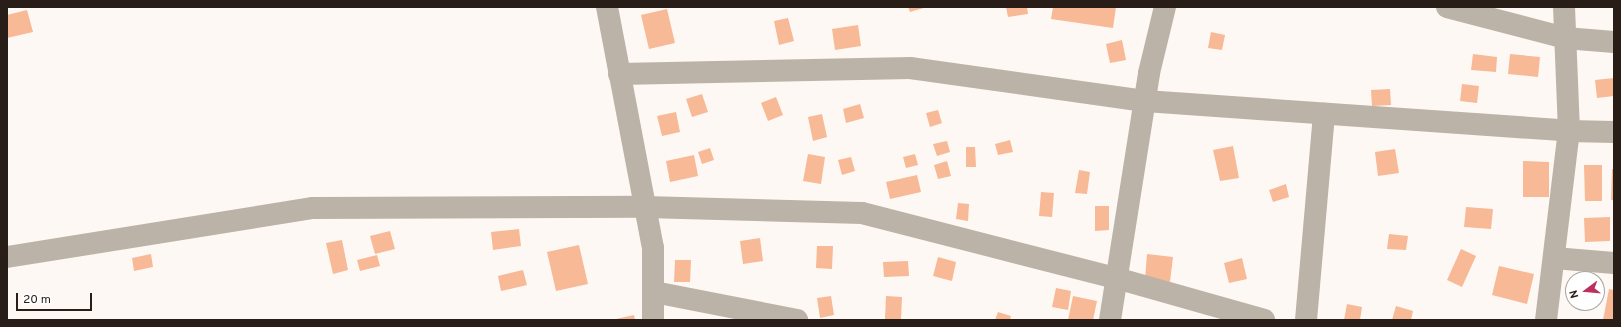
<!DOCTYPE html>
<style>
body{margin:0}
#map{position:relative;width:1621px;height:327px;overflow:hidden;background:#fef8f4;font-family:Overpass,sans-serif}
div>[style]{position:absolute}
.building>*{inset:0;background:#f7b996}
.minor>*{height:22px;margin:-11px;padding:0 11px;transform-origin:11px;border-radius:11px;background:#bcb3a8}
span{translate:-50% -50%;white-space:nowrap;text-align:center;line-height:1.15;-webkit-text-stroke:4px #fff;paint-order:stroke}
.frame{position:absolute;inset:0;border:8px solid #281d17;pointer-events:none}
.north{position:absolute;left:1565px;top:271px;width:40px;height:40px;box-sizing:border-box;background:#fff;border:1px solid #a9a5a2;border-radius:50%;rotate:254deg;font-size:11px;font-weight:700;line-height:16px;text-align:center;color:#281d17}
.north::after{content:'';display:block;margin:auto;width:14px;height:18px;background:#bd2f5d;clip-path:polygon(50% 0,100% 100%,50% 72%,0 100%)}
.scale{position:absolute;left:16px;top:293px;width:76px;height:18px;box-sizing:border-box;border:2px solid #281d17;border-top:0;padding-left:5px;font-size:12px;line-height:14px;white-space:nowrap;color:#281d17;-webkit-text-stroke:3px #fff;paint-order:stroke}
</style>
<div id="map">
<div class="building">
<i style="clip-path:polygon(908px 7px,927px 7px,910px 12px)"></i>
<i style="clip-path:polygon(1006px 7px,1027px 7px,1028px 14px,1008px 17px)"></i>
<i style="clip-path:polygon(1053px 7px,1116px 7px,1113px 28px,1051px 19px)"></i>
<i style="clip-path:polygon(667px 9px,675px 43px,649px 49px,641px 15px)"></i>
<i style="clip-path:polygon(27px 10px,33px 32px,7px 38px,7px 15px)"></i>
<i style="clip-path:polygon(788px 18px,794px 41px,779px 45px,774px 21px)"></i>
<i style="clip-path:polygon(858px 25px,861px 46px,835px 50px,832px 29px)"></i>
<i style="clip-path:polygon(1211px 32px,1225px 35px,1222px 50px,1208px 48px)"></i>
<i style="clip-path:polygon(1122px 40px,1126px 60px,1110px 63px,1106px 44px)"></i>
<i style="clip-path:polygon(1473px 54px,1497px 57px,1496px 72px,1471px 70px)"></i>
<i style="clip-path:polygon(1510px 54px,1540px 57px,1538px 77px,1508px 74px)"></i>
<i style="clip-path:polygon(1614px 78px,1614px 96px,1597px 98px,1595px 80px)"></i>
<i style="clip-path:polygon(1462px 84px,1479px 86px,1477px 103px,1460px 101px)"></i>
<i style="clip-path:polygon(1390px 89px,1391px 105px,1372px 106px,1371px 90px)"></i>
<i style="clip-path:polygon(702px 94px,708px 112px,692px 117px,686px 99px)"></i>
<i style="clip-path:polygon(776px 97px,783px 115px,768px 121px,761px 103px)"></i>
<i style="clip-path:polygon(860px 104px,864px 118px,846px 123px,843px 109px)"></i>
<i style="clip-path:polygon(938px 110px,942px 123px,930px 127px,926px 113px)"></i>
<i style="clip-path:polygon(676px 112px,680px 132px,662px 136px,657px 116px)"></i>
<i style="clip-path:polygon(822px 114px,827px 137px,813px 141px,808px 117px)"></i>
<i style="clip-path:polygon(1010px 140px,1013px 152px,998px 155px,995px 144px)"></i>
<i style="clip-path:polygon(947px 141px,950px 152px,937px 156px,933px 144px)"></i>
<i style="clip-path:polygon(1233px 146px,1239px 178px,1220px 181px,1213px 150px)"></i>
<i style="clip-path:polygon(966px 147px,975px 147px,976px 167px,966px 167px)"></i>
<i style="clip-path:polygon(710px 148px,714px 160px,702px 164px,698px 152px)"></i>
<i style="clip-path:polygon(1395px 149px,1399px 173px,1378px 176px,1375px 152px)"></i>
<i style="clip-path:polygon(808px 154px,825px 157px,821px 184px,803px 181px)"></i>
<i style="clip-path:polygon(915px 154px,918px 165px,906px 168px,903px 157px)"></i>
<i style="clip-path:polygon(694px 155px,698px 176px,670px 182px,666px 161px)"></i>
<i style="clip-path:polygon(851px 157px,855px 171px,842px 175px,838px 160px)"></i>
<i style="clip-path:polygon(947px 161px,951px 176px,938px 179px,934px 165px)"></i>
<i style="clip-path:polygon(1523px 161px,1549px 162px,1549px 197px,1523px 197px)"></i>
<i style="clip-path:polygon(1584px 165px,1602px 165px,1602px 201px,1585px 201px)"></i>
<i style="clip-path:polygon(1612px 169px,1614px 169px,1614px 200px,1611px 200px)"></i>
<i style="clip-path:polygon(1079px 170px,1090px 172px,1087px 194px,1075px 193px)"></i>
<i style="clip-path:polygon(917px 175px,921px 192px,890px 199px,886px 182px)"></i>
<i style="clip-path:polygon(1286px 184px,1289px 197px,1273px 202px,1269px 190px)"></i>
<i style="clip-path:polygon(1041px 192px,1054px 193px,1052px 217px,1039px 216px)"></i>
<i style="clip-path:polygon(958px 203px,969px 204px,968px 221px,956px 219px)"></i>
<i style="clip-path:polygon(1095px 206px,1109px 206px,1109px 230px,1095px 231px)"></i>
<i style="clip-path:polygon(1466px 207px,1493px 209px,1491px 229px,1464px 227px)"></i>
<i style="clip-path:polygon(1610px 217px,1610px 241px,1585px 242px,1584px 218px)"></i>
<i style="clip-path:polygon(519px 229px,521px 246px,493px 250px,491px 232px)"></i>
<i style="clip-path:polygon(390px 231px,395px 249px,375px 254px,370px 236px)"></i>
<i style="clip-path:polygon(1389px 234px,1408px 236px,1406px 250px,1387px 249px)"></i>
<i style="clip-path:polygon(760px 238px,763px 261px,743px 264px,740px 241px)"></i>
<i style="clip-path:polygon(342px 240px,348px 270px,333px 274px,326px 243px)"></i>
<i style="clip-path:polygon(579px 245px,588px 284px,556px 291px,547px 252px)"></i>
<i style="clip-path:polygon(817px 246px,833px 246px,832px 269px,816px 268px)"></i>
<i style="clip-path:polygon(1461px 249px,1476px 256px,1462px 287px,1447px 280px)"></i>
<i style="clip-path:polygon(151px 254px,153px 267px,134px 271px,132px 258px)"></i>
<i style="clip-path:polygon(1147px 254px,1173px 257px,1170px 282px,1145px 279px)"></i>
<i style="clip-path:polygon(377px 255px,380px 266px,360px 271px,357px 260px)"></i>
<i style="clip-path:polygon(938px 257px,956px 262px,952px 281px,933px 276px)"></i>
<i style="clip-path:polygon(1242px 258px,1247px 279px,1229px 283px,1224px 263px)"></i>
<i style="clip-path:polygon(675px 260px,691px 260px,690px 282px,674px 282px)"></i>
<i style="clip-path:polygon(908px 261px,909px 276px,884px 277px,883px 262px)"></i>
<i style="clip-path:polygon(1499px 266px,1534px 274px,1527px 304px,1492px 295px)"></i>
<i style="clip-path:polygon(523px 270px,527px 285px,501px 291px,498px 276px)"></i>
<i style="clip-path:polygon(1056px 288px,1071px 291px,1068px 310px,1052px 307px)"></i>
<i style="clip-path:polygon(1609px 289px,1614px 290px,1614px 320px,1603px 320px)"></i>
<i style="clip-path:polygon(831px 296px,834px 315px,820px 318px,817px 298px)"></i>
<i style="clip-path:polygon(886px 296px,902px 297px,901px 320px,885px 319px)"></i>
<i style="clip-path:polygon(1073px 296px,1097px 301px,1093px 320px,1068px 320px)"></i>
<i style="clip-path:polygon(1347px 304px,1362px 307px,1360px 320px,1344px 320px)"></i>
<i style="clip-path:polygon(1396px 306px,1413px 311px,1411px 320px,1392px 320px)"></i>
<i style="clip-path:polygon(998px 312px,1011px 316px,1010px 320px,995px 320px)"></i>
<i style="clip-path:polygon(634px 315px,635px 320px,616px 320px,616px 319px)"></i>
</div>
<div class="minor">
<i style="left:607px;top:7px;width:245px;rotate:79.2deg"></i>
<i style="left:653px;top:248px;width:72px;rotate:90deg"></i>
<i style="left:1447px;top:7px;width:122px;rotate:14.7deg"></i>
<i style="left:1565px;top:38px;width:49px;rotate:4.7deg"></i>
<i style="left:619px;top:74px;width:291px;rotate:-1.2deg"></i>
<i style="left:910px;top:68px;width:237px;rotate:8deg"></i>
<i style="left:1145px;top:101px;width:425px;rotate:4deg"></i>
<i style="left:1569px;top:131px;width:45px;rotate:1.3deg"></i>
<i style="left:7px;top:257px;width:310px;rotate:-9.1deg"></i>
<i style="left:313px;top:208px;width:332px;rotate:-0.2deg"></i>
<i style="left:645px;top:207px;width:217px;rotate:1.6deg"></i>
<i style="left:862px;top:213px;width:262px;rotate:14.4deg"></i>
<i style="left:1116px;top:278px;width:154px;rotate:15.8deg"></i>
<i style="left:1554px;top:258px;width:60px;rotate:4.8deg"></i>
<i style="left:654px;top:292px;width:146px;rotate:11.1deg"></i>
<i style="left:1110px;top:320px;width:250px;rotate:-81deg"></i>
<i style="left:1149px;top:73px;width:68px;rotate:-76.4deg"></i>
<i style="left:1306px;top:320px;width:207px;rotate:-85deg"></i>
<i style="left:1546px;top:320px;width:190px;rotate:-83.1deg"></i>
<i style="left:1569px;top:131px;width:124px;rotate:-92.3deg"></i>
</div>
<div class="frame"></div>
<div class="north">N</div>
<div class="scale">20 m</div>
</div>
